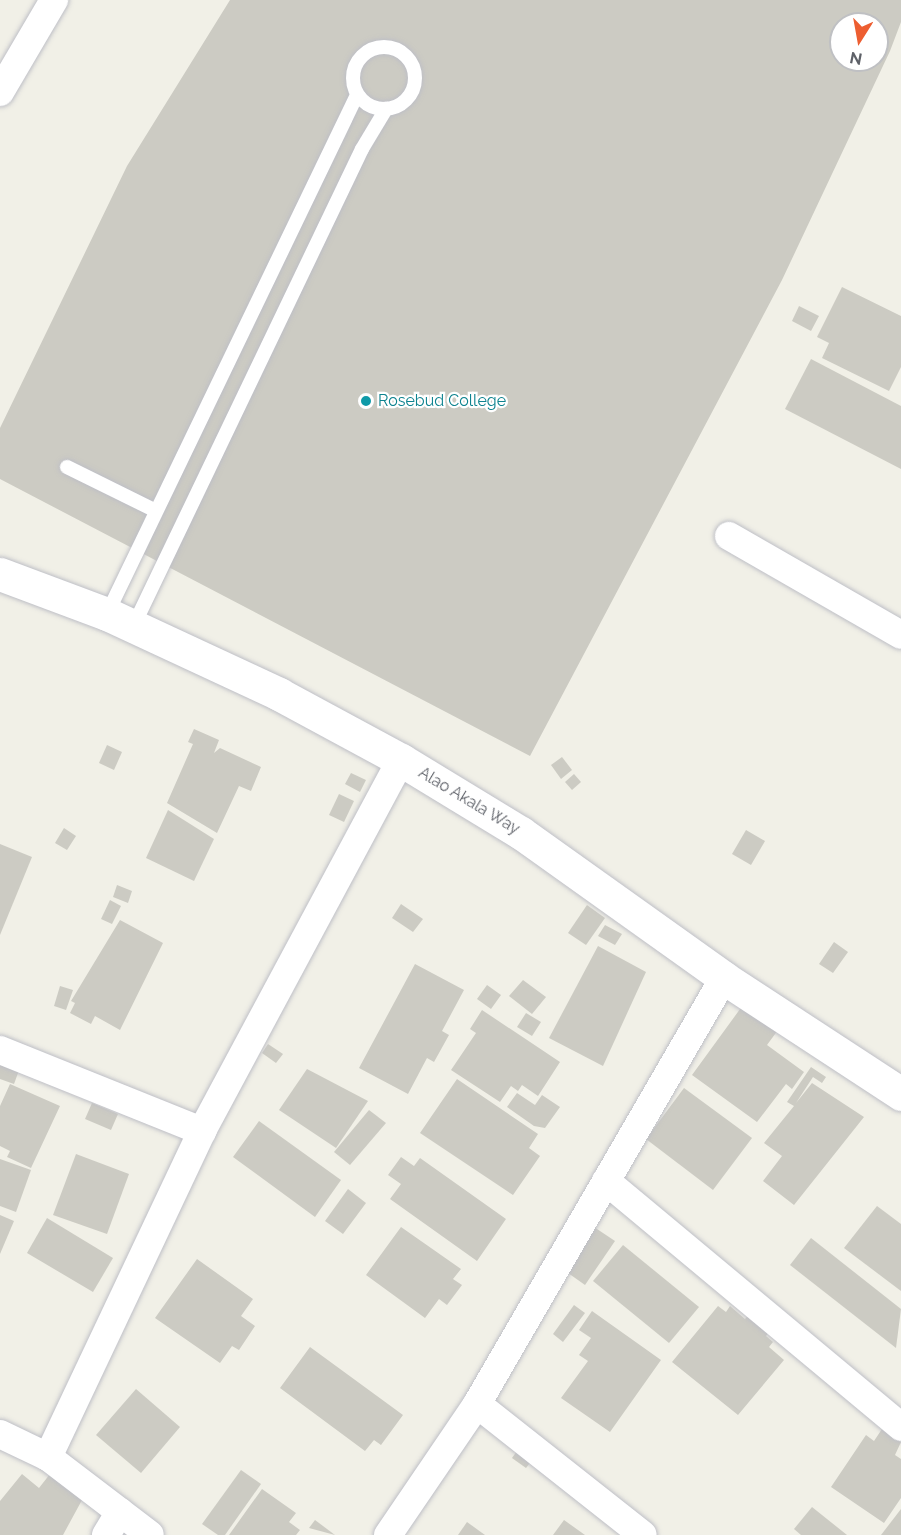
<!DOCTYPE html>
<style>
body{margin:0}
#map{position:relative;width:901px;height:1535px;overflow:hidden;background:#f1f0e7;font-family:Raleway,sans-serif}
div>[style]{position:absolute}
.building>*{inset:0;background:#cccbc3}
.roads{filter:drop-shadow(0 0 2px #bebfc6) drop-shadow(0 0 2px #bebfc6)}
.lane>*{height:14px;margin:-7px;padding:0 7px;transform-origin:7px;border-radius:7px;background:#fff}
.lane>.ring{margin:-7px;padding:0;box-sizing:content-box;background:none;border:14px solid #fff;border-radius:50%}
.street>*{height:28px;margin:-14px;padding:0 14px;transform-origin:14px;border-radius:14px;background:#fff}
.secondary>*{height:33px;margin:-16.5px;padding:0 16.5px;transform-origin:16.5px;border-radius:16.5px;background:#fff}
.dots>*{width:16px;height:16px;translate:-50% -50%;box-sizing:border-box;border:3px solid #fff;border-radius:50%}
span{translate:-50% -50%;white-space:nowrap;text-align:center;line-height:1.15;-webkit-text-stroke:4.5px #fff;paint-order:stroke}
.culture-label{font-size:16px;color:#0d838f}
.left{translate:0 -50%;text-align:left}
.street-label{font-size:16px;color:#5e6168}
.north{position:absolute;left:829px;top:12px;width:60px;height:60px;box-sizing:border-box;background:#fff;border:2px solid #bfc0c3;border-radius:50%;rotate:191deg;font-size:16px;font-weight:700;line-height:24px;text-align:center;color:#5e6168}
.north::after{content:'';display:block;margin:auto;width:21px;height:27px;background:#ed5e31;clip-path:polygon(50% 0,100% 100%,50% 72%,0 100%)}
</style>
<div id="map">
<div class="building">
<i style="clip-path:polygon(evenodd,230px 0,901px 0,901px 22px,890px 51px,782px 280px,530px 756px,0 479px,0 428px,127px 166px,230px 0,841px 24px,877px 24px,877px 60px,841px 60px,841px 24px)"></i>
<i style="clip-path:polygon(842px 287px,901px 316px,901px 367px,889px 391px,822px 358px,829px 343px,817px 337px)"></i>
<i style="clip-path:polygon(799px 306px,819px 316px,811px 331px,792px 321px)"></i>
<i style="clip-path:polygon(811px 359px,901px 406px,901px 469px,785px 409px)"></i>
<i style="clip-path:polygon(194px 729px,219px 740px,214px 753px,220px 748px,261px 767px,251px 791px,239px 786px,217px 833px,167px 803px,193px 744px,188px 742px)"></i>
<i style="clip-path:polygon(107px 745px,122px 752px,114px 770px,99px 763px)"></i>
<i style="clip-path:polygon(562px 757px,572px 770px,561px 779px,551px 765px)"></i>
<i style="clip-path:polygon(351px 773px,366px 780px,360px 792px,345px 784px)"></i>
<i style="clip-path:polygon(574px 774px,581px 782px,572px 790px,565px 782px)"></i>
<i style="clip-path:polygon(339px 794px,354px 801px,344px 822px,329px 815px)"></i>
<i style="clip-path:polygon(168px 810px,214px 839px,194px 881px,146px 858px)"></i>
<i style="clip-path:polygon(64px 828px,76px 836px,67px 850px,55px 843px)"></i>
<i style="clip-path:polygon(746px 830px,765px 841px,751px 865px,732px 854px)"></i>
<i style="clip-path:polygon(0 844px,32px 857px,0 935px)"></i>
<i style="clip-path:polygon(117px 885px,132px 891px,128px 903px,113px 897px)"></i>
<i style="clip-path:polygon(110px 900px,121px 906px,112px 924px,101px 919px)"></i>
<i style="clip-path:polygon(401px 904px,423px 919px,413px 932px,392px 918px)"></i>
<i style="clip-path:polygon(587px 905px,605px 918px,586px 945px,568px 933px)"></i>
<i style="clip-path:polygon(120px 920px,163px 943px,120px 1030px,95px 1016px,91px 1024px,70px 1013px,75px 1003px,71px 1001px)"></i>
<i style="clip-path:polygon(605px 925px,622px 934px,615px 945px,598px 936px)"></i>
<i style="clip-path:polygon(834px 942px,848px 952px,833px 973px,819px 964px)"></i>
<i style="clip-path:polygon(598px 946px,646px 972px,603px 1066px,549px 1038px)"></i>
<i style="clip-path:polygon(415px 964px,464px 990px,442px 1031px,449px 1035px,434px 1062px,427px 1058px,408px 1094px,359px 1068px)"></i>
<i style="clip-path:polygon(523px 980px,546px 997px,532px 1014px,509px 996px)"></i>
<i style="clip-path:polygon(487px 985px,501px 995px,491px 1009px,477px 999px)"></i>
<i style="clip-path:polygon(60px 986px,73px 990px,66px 1010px,54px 1006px)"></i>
<i style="clip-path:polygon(743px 1005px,778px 1030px,767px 1045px,804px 1072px,792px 1089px,786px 1084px,757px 1122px,692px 1075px)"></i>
<i style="clip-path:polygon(482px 1010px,560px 1062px,538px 1096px,522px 1085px,518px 1091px,511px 1086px,500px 1102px,451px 1070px,476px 1033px,470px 1029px)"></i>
<i style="clip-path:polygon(526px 1013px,541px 1022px,532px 1036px,517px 1027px)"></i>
<i style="clip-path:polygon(268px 1044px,283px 1054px,276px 1063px,262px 1053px)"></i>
<i style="clip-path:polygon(0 1057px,21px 1065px,14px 1084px,0 1079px)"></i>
<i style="clip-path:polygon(811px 1067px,826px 1077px,822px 1083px,813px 1077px,796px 1103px,812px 1083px,864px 1117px,794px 1205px,763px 1181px,782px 1156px,764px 1143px,794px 1106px,787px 1102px)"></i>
<i style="clip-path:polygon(307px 1069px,368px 1101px,336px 1148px,279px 1110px)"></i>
<i style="clip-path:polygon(457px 1079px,538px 1134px,529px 1148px,540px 1156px,513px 1195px,420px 1133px)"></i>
<i style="clip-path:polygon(10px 1084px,60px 1106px,31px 1168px,7px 1157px,10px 1151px,0 1146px,0 1106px)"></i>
<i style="clip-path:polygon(684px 1088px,752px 1138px,713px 1190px,646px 1139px)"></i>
<i style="clip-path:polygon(517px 1093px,535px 1105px,542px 1095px,560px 1107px,545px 1128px,534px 1126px,507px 1107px)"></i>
<i style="clip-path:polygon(92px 1103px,118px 1114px,111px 1130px,85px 1119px)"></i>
<i style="clip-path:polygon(369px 1110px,386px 1123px,350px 1165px,334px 1152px)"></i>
<i style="clip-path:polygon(259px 1121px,341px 1180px,315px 1217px,233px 1157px)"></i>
<i style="clip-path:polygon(76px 1154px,129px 1174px,107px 1234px,53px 1215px)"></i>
<i style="clip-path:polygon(401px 1157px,414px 1166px,420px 1158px,506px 1219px,477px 1261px,390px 1199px,401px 1184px,388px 1175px)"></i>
<i style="clip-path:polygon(0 1159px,31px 1170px,16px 1212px,0 1206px)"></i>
<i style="clip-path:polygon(348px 1189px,366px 1203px,343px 1234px,325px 1221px)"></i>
<i style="clip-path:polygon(877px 1206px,901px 1224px,901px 1291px,844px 1248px)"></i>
<i style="clip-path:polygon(0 1215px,14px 1221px,0 1254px)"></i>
<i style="clip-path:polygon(47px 1218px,113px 1258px,93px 1292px,27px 1253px)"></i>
<i style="clip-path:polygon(591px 1225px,615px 1241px,585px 1285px,561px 1268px)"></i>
<i style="clip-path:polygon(401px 1227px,461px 1269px,453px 1279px,462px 1285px,447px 1305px,439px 1299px,425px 1318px,366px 1275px)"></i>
<i style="clip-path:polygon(811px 1238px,901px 1309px,896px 1348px,790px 1265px)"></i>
<i style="clip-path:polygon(623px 1245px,699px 1307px,669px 1343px,593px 1281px)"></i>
<i style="clip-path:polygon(197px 1259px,253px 1299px,241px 1316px,255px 1326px,239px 1350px,232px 1346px,220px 1363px,155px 1318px)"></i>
<i style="clip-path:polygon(574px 1305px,585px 1313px,563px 1342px,553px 1334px)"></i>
<i style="clip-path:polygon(718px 1306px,726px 1312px,730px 1306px,745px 1319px,754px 1308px,775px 1325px,766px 1336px,773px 1342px,769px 1347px,784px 1360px,738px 1415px,672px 1362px)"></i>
<i style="clip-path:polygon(592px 1311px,661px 1360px,610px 1432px,561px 1398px,588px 1361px,579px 1355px,591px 1338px,579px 1330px)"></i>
<i style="clip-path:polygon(310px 1347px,403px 1415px,381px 1445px,374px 1440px,365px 1451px,280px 1388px)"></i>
<i style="clip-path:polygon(136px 1389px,180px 1427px,141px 1473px,96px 1435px)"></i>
<i style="clip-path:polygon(882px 1429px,901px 1442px,895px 1455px,901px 1459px,901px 1498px,884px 1523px,831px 1487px,866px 1435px,874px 1441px)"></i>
<i style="clip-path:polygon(522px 1444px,536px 1455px,526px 1468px,512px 1458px)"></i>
<i style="clip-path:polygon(241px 1470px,261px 1484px,225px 1535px,218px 1535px,202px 1524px)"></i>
<i style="clip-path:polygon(22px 1474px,39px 1488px,50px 1474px,82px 1500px,63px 1535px,0 1535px,0 1501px)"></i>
<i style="clip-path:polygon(262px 1489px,296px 1513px,289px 1522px,300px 1530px,296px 1535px,229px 1535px)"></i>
<i style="clip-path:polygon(812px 1507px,847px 1535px,801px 1535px,794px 1529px)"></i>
<i style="clip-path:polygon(901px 1509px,901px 1535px,881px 1535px)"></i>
<i style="clip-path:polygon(315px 1520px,335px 1535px,309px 1528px)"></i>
<i style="clip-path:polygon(564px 1520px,585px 1535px,553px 1535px)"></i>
<i style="clip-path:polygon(467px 1522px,485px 1535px,458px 1535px)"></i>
</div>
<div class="roads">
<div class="lane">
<i class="ring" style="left:353px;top:47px;width:48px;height:48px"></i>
<i style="left:67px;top:467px;width:97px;rotate:26.3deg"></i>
<i style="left:107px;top:614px;width:576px;rotate:-64.28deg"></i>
<i style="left:133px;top:627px;width:530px;rotate:-64.4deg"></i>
<i style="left:362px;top:149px;width:47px;rotate:-59deg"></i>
</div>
<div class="street">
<i style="left:0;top:92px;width:107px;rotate:-59.6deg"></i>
<i style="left:729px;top:536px;width:198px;rotate:29.9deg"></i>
<i style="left:0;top:1050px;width:218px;rotate:21.9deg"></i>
<i style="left:606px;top:1181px;width:384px;rotate:39.8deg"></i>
<i style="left:477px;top:1404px;width:211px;rotate:38.3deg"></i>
<i style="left:0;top:1434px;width:53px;rotate:25.6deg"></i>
<i style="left:48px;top:1457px;width:128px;rotate:37.4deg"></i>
<i style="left:48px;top:1457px;width:361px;rotate:-64.7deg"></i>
<i style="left:202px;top:1131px;width:421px;rotate:-61.8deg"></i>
<i style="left:106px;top:1535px;width:27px;rotate:-59deg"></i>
<i style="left:388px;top:1535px;width:158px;rotate:-55.8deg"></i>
<i style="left:477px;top:1404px;width:492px;rotate:-59.9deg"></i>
</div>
<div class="secondary">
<i style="left:0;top:574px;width:114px;rotate:20.5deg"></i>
<i style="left:107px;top:614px;width:190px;rotate:24.9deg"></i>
<i style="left:279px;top:694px;width:139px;rotate:28.4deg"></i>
<i style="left:401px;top:760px;width:140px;rotate:31.3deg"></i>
<i style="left:521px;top:833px;width:249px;rotate:35.5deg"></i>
<i style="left:724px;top:978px;width:212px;rotate:33.2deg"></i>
</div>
</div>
<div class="dots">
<i style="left:366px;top:401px;background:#0f9aa8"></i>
</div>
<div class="culture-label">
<span class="left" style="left:378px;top:401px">Rosebud College</span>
</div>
<div class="street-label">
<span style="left:469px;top:801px;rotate:31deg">Alao Akala Way</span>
</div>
<div class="north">N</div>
</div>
